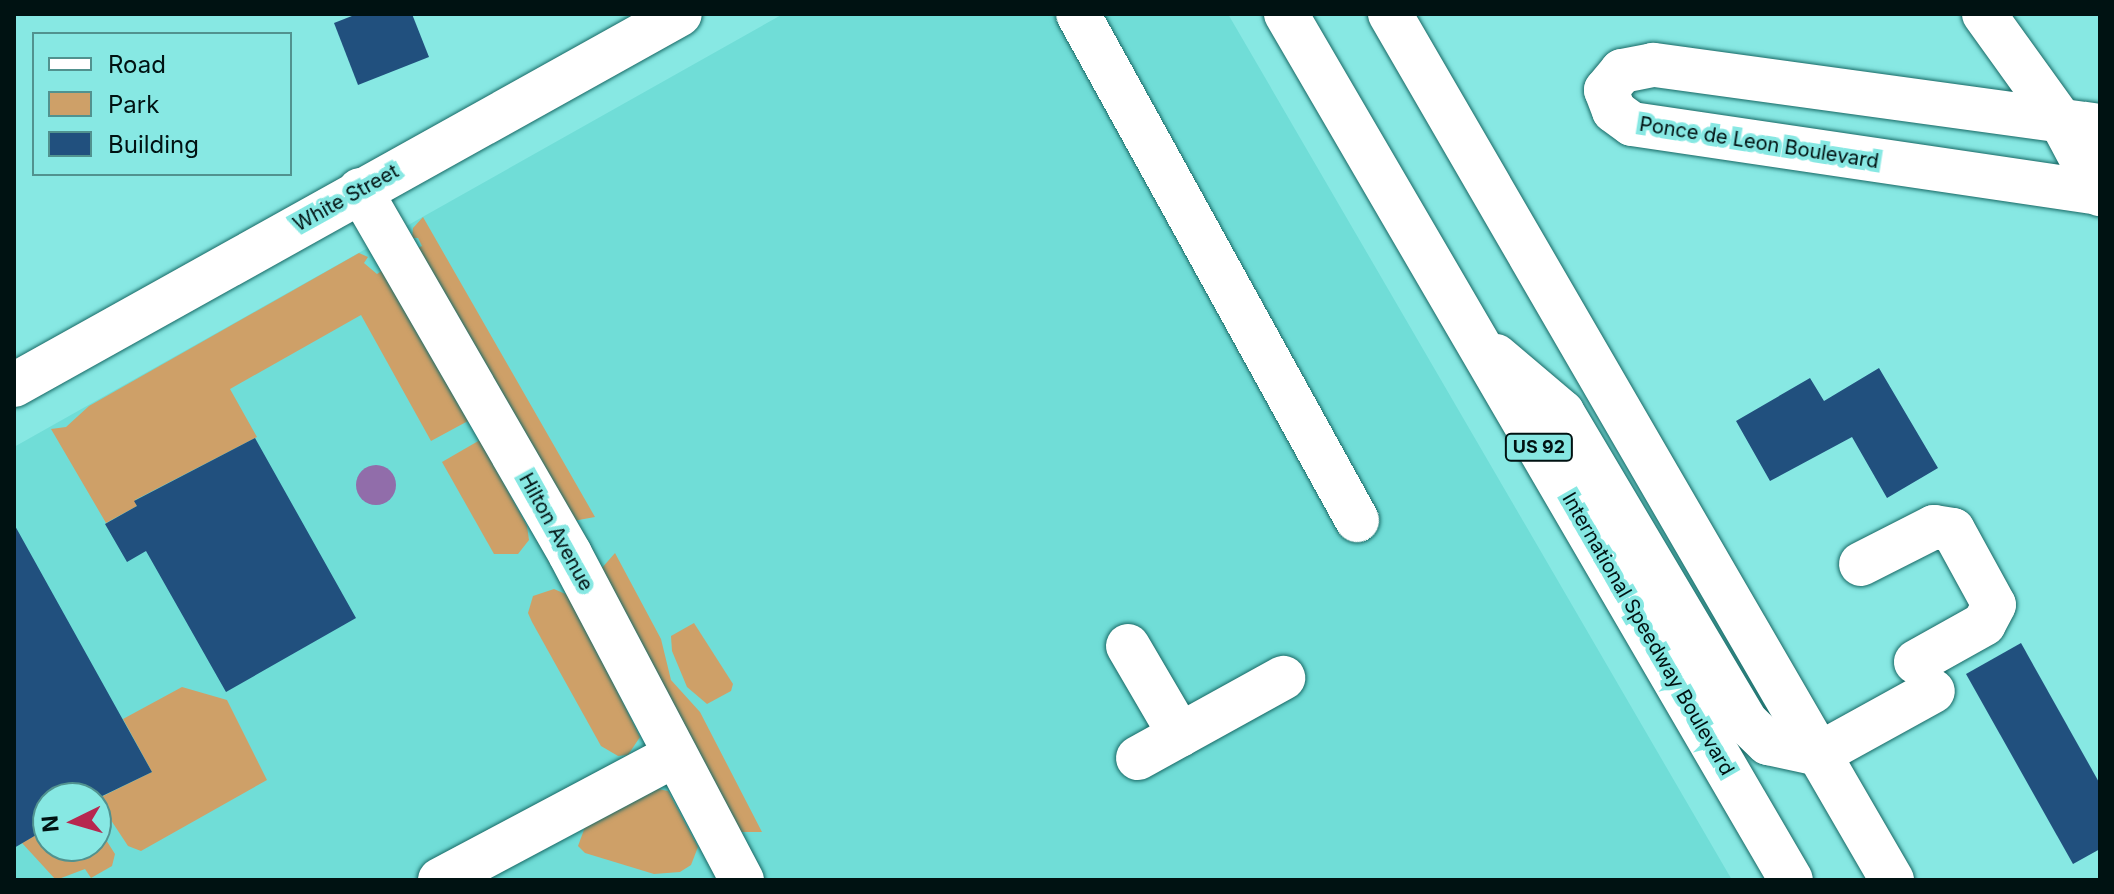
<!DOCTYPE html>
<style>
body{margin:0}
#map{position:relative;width:2114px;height:894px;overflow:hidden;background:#87e8e3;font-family:Inter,sans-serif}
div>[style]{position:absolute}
.built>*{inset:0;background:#70ddd7}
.green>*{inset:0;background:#cea068}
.water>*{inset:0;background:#916daa}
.round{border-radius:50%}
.building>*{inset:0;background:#21507e}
.roads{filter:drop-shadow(0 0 2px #176865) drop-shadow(0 0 2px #176865)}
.minor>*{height:44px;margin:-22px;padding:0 22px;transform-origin:22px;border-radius:22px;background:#fff}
.major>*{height:44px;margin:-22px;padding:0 22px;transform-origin:22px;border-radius:22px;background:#fff}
span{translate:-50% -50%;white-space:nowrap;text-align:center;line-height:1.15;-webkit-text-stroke:8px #87e8e3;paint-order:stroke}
.shield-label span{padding:2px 6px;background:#87e8e3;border:2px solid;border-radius:6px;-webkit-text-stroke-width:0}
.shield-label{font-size:18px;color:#001212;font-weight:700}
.street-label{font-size:20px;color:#001212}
.frame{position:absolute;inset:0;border:16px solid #001212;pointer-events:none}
.legend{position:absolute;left:32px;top:32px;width:260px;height:144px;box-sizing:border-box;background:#87e8e3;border:2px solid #51928f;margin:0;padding:10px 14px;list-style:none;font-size:24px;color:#001212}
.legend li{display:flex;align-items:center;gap:16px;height:40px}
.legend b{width:40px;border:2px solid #51928f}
.north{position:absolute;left:32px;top:782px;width:80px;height:80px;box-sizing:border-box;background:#87e8e3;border:2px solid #51928f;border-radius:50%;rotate:265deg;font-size:22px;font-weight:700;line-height:32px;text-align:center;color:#001212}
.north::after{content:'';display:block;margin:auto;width:28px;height:36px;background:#b7274f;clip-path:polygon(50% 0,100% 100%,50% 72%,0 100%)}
</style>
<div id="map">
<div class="built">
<i style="clip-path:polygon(evenodd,783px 14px,1228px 14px,1732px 880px,14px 880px,14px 447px,783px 14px,48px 798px,96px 798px,96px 846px,48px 846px,48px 798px)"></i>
</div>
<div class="green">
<i style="clip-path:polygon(423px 217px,595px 517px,573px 521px,416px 249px,422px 246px,418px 238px,412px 238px,413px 228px)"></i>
<i style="clip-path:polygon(359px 253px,368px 257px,364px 263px,377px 274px,383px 270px,468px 421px,431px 441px,361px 315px,230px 389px,257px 437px,135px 500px,137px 506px,106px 523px,51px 429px,66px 427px,89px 406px)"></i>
<i style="clip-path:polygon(480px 440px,527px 526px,529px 540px,518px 554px,494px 554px,442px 462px)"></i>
<i style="clip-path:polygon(615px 553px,661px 639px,671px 680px,700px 712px,762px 832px,735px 832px,601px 569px)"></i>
<i style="clip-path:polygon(554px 589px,570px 596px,640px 737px,628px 755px,618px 756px,601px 746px,532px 622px,528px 613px,533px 596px)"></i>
<i style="clip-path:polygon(694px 623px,733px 684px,731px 691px,707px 704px,687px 687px,672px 651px,671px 636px)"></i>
<i style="clip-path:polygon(182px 687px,227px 700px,267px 780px,141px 851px,128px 846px,97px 799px,152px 772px,123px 719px)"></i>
<i style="clip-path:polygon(658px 789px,668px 791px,698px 847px,691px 865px,680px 872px,654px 874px,585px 853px,578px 846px,585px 827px)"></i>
<i style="clip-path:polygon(96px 824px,115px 854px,112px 866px,91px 878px,85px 869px,56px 880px,22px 843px,48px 828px,48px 846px,96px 846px)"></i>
</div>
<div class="water">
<i class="round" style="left:356px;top:465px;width:40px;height:40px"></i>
</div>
<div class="building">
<i style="clip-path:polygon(357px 14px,412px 14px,429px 57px,358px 85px,334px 23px)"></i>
<i style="clip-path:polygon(1879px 368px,1938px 468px,1887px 498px,1852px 437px,1770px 481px,1736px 421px,1810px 378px,1824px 401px)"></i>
<i style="clip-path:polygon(255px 438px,356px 618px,226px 692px,146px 551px,127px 562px,105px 524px,137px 506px,134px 501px)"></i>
<i style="clip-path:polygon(14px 524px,152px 772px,96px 799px,48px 798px,48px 828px,14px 848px)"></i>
<i style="clip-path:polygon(2021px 643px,2100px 784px,2100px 849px,2073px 864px,1966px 674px)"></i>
</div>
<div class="roads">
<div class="minor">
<i style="left:1078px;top:14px;width:578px;rotate:61.13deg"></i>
<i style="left:1984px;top:14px;width:132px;rotate:54.3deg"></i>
<i style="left:2061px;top:121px;width:83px;rotate:61.9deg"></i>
<i style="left:2100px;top:126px;width:451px;rotate:-172.2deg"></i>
<i style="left:1653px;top:65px;width:32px;rotate:169deg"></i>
<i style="left:1622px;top:71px;width:25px;rotate:130deg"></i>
<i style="left:1606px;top:90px;width:22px;rotate:69deg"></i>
<i style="left:1614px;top:111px;width:22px;rotate:36deg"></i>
<i style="left:1632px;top:124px;width:473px;rotate:8.4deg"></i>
<i style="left:360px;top:190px;width:420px;rotate:60deg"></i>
<i style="left:570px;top:554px;width:369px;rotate:62.2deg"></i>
<i style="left:14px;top:385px;width:762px;rotate:-29.12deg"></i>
<i style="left:1861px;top:564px;width:82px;rotate:-26.9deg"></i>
<i style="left:1934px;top:527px;width:19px;rotate:9deg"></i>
<i style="left:1953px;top:530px;width:85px;rotate:61.3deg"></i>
<i style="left:1994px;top:605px;width:21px;rotate:118deg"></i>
<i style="left:1984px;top:624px;width:78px;rotate:150.8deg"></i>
<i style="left:1128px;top:646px;width:103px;rotate:59.7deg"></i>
<i style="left:1819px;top:754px;width:130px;rotate:-28.9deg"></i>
<i style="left:1138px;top:758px;width:166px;rotate:-28.9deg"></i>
<i style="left:440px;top:880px;width:266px;rotate:-28deg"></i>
</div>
<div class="major">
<i style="left:1286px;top:14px;width:1002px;rotate:59.75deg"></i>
<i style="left:1390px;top:14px;width:1001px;rotate:59.9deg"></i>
<i style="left:1496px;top:356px;width:87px;rotate:40.3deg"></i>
<i style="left:1562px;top:412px;width:362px;rotate:59.3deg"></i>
<i style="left:1747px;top:723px;width:29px;rotate:44deg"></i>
<i style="left:1768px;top:743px;width:52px;rotate:12.2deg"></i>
</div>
</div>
<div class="shield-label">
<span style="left:1539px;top:447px">US 92</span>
</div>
<div class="street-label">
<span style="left:1759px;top:143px;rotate:9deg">Ponce de Leon Boulevard</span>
<span style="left:346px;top:198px;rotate:-29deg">White Street</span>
<span style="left:556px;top:532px;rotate:61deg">Hilton Avenue</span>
<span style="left:1648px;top:634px;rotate:60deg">International Speedway Boulevard</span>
</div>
<div class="frame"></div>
<ul class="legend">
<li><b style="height:10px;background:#fff"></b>Road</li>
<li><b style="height:22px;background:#cea068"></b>Park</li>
<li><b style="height:22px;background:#21507e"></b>Building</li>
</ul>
<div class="north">N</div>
</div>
